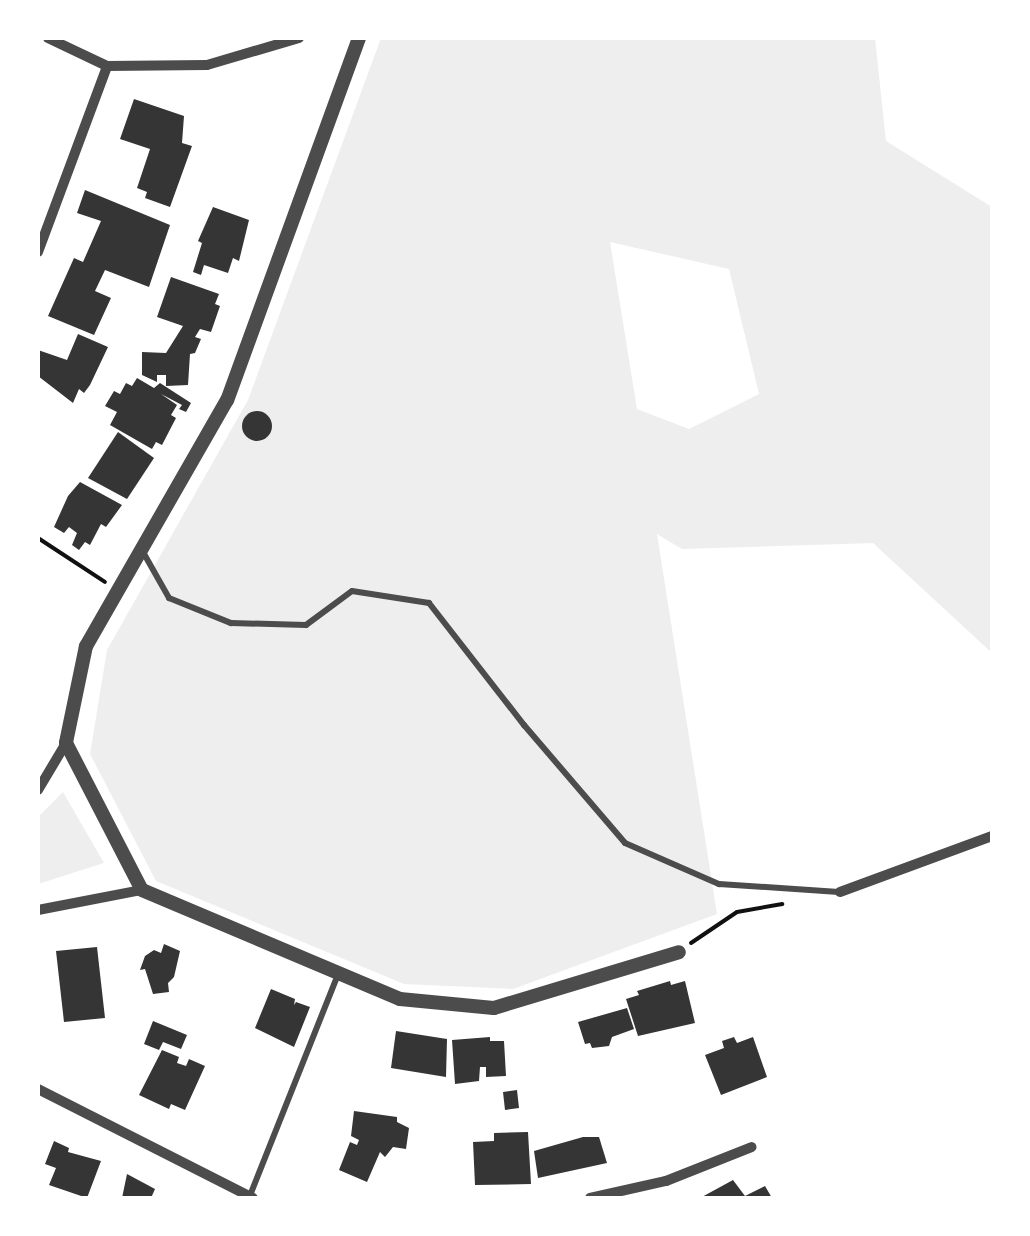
<!DOCTYPE html>
<style>
body{margin:0}
#map{position:relative;width:1030px;height:1236px;overflow:hidden;background:#fff;font-family:"Alegreya Sans",sans-serif}
div>[style]{position:absolute}
.green>*{inset:0;background:#eee}
.building>*{inset:0;background:#353535}
.round{border-radius:50%}
.path>*{height:4px;margin:-2px;padding:0 2px;transform-origin:2px;border-radius:2px;background:#111}
.service>*{height:6px;margin:-3px;padding:0 3px;transform-origin:3px;border-radius:3px;background:#4c4c4c}
.minor>*{height:10px;margin:-5px;padding:0 5px;transform-origin:5px;border-radius:5px;background:#4c4c4c}
.tertiary>*{height:14px;margin:-7px;padding:0 7px;transform-origin:7px;border-radius:7px;background:#4c4c4c}
span{translate:-50% -50%;white-space:nowrap;text-align:center;line-height:1.15;-webkit-text-stroke:9px #fff;paint-order:stroke}
.frame{position:absolute;inset:0;border:40px solid #fff;pointer-events:none}
</style>
<div id="map">
<div class="green">
<i style="clip-path:polygon(evenodd,381px 38px,875px 38px,886px 141px,992px 207px,992px 653px,873px 543px,682px 549px,657px 534px,717px 914px,513px 989px,404px 984px,156px 881px,90px 754px,107px 650px,248px 400px,381px 38px,610px 242px,729px 269px,759px 394px,689px 429px,637px 409px,610px 242px)"></i>
<i style="clip-path:polygon(63px 792px,104px 863px,38px 884px,38px 817px)"></i>
</div>
<div class="building">
<i style="clip-path:polygon(134px 99px,184px 116px,182px 143px,192px 146px,170px 207px,145px 198px,147px 192px,137px 188px,150px 149px,120px 139px)"></i>
<i style="clip-path:polygon(85px 190px,170px 225px,149px 287px,105px 270px,95px 291px,111px 298px,94px 335px,48px 316px,74px 258px,83px 262px,101px 221px,77px 213px)"></i>
<i style="clip-path:polygon(213px 207px,249px 220px,239px 261px,233px 258px,228px 273px,204px 265px,201px 275px,193px 272px,202px 243px,198px 241px)"></i>
<i style="clip-path:polygon(171px 277px,219px 294px,215px 304px,220px 306px,211px 332px,200px 329px,195px 337px,201px 339px,195px 353px,190px 354px,188px 385px,166px 386px,166px 375px,157px 375px,157px 382px,142px 375px,142px 352px,166px 353px,183px 326px,157px 317px)"></i>
<i style="clip-path:polygon(78px 334px,108px 347px,90px 385px,84px 393px,79px 389px,73px 403px,38px 376px,38px 350px,67px 360px)"></i>
<i style="clip-path:polygon(137px 378px,154px 388px,160px 383px,191px 403px,186px 412px,179px 409px,182px 405px,161px 394px,177px 405px,171px 415px,176px 418px,162px 445px,156px 442px,152px 449px,110px 425px,117px 412px,105px 406px,114px 391px,120px 394px,126px 383px,132px 386px)"></i>
<i class="round" style="left:242px;top:411px;width:30px;height:30px"></i>
<i style="clip-path:polygon(118px 432px,154px 458px,127px 499px,88px 478px)"></i>
<i style="clip-path:polygon(80px 482px,122px 505px,106px 527px,101px 524px,90px 545px,85px 542px,79px 550px,72px 545px,77px 533px,69px 527px,64px 533px,54px 527px,68px 496px)"></i>
<i style="clip-path:polygon(164px 944px,180px 951px,174px 977px,168px 983px,169px 992px,153px 994px,145px 969px,140px 970px,145px 956px,154px 950px,161px 953px)"></i>
<i style="clip-path:polygon(97px 947px,105px 1018px,64px 1022px,56px 951px)"></i>
<i style="clip-path:polygon(670px 981px,671px 985px,685px 981px,695px 1023px,638px 1036px,626px 999px,639px 995px,637px 991px)"></i>
<i style="clip-path:polygon(271px 989px,295px 999px,294px 1005px,296px 1002px,310px 1007px,294px 1047px,255px 1028px)"></i>
<i style="clip-path:polygon(627px 1008px,634px 1029px,612px 1037px,609px 1046px,592px 1048px,590px 1043px,585px 1044px,578px 1022px)"></i>
<i style="clip-path:polygon(153px 1021px,187px 1035px,181px 1049px,163px 1042px,159px 1050px,144px 1044px)"></i>
<i style="clip-path:polygon(396px 1031px,447px 1039px,446px 1077px,391px 1068px)"></i>
<i style="clip-path:polygon(490px 1037px,490px 1041px,504px 1041px,506px 1076px,486px 1077px,486px 1067px,480px 1067px,479px 1081px,455px 1084px,452px 1040px)"></i>
<i style="clip-path:polygon(734px 1037px,737px 1043px,753px 1037px,767px 1077px,721px 1095px,705px 1055px,724px 1048px,722px 1041px)"></i>
<i style="clip-path:polygon(162px 1050px,179px 1057px,177px 1063px,186px 1066px,189px 1059px,205px 1066px,185px 1110px,171px 1104px,169px 1109px,139px 1095px)"></i>
<i style="clip-path:polygon(517px 1090px,519px 1108px,505px 1110px,503px 1092px)"></i>
<i style="clip-path:polygon(354px 1111px,397px 1117px,397px 1122px,409px 1128px,406px 1149px,393px 1147px,385px 1157px,380px 1152px,367px 1182px,339px 1170px,350px 1142px,357px 1145px,359px 1140px,351px 1136px)"></i>
<i style="clip-path:polygon(528px 1132px,531px 1184px,475px 1185px,473px 1142px,494px 1141px,494px 1133px)"></i>
<i style="clip-path:polygon(583px 1137px,599px 1137px,607px 1163px,538px 1178px,534px 1151px)"></i>
<i style="clip-path:polygon(54px 1141px,69px 1148px,68px 1152px,101px 1161px,87px 1198px,49px 1185px,56px 1168px,45px 1164px)"></i>
<i style="clip-path:polygon(127px 1174px,155px 1189px,151px 1198px,122px 1198px)"></i>
<i style="clip-path:polygon(733px 1180px,745px 1196px,765px 1186px,772px 1198px,700px 1198px)"></i>
</div>
<div class="path">
<i style="left:38px;top:538px;width:80px;rotate:33.3deg"></i>
<i style="left:691px;top:943px;width:55px;rotate:-34deg"></i>
<i style="left:737px;top:912px;width:46px;rotate:-10.1deg"></i>
</div>
<div class="service">
<i style="left:143px;top:552px;width:53px;rotate:60.5deg"></i>
<i style="left:169px;top:598px;width:67px;rotate:22deg"></i>
<i style="left:231px;top:623px;width:75px;rotate:1.5deg"></i>
<i style="left:306px;top:625px;width:57px;rotate:-36.5deg"></i>
<i style="left:352px;top:591px;width:78px;rotate:8.9deg"></i>
<i style="left:429px;top:603px;width:155px;rotate:52.1deg"></i>
<i style="left:524px;top:725px;width:155px;rotate:49.4deg"></i>
<i style="left:625px;top:843px;width:103px;rotate:23.6deg"></i>
<i style="left:719px;top:884px;width:120px;rotate:3.8deg"></i>
<i style="left:249px;top:1198px;width:241px;rotate:-68.3deg"></i>
</div>
<div class="minor">
<i style="left:48px;top:38px;width:65px;rotate:25.4deg"></i>
<i style="left:107px;top:66px;width:100px;rotate:-0.6deg"></i>
<i style="left:207px;top:65px;width:96px;rotate:-16.4deg"></i>
<i style="left:38px;top:252px;width:198px;rotate:-69.6deg"></i>
<i style="left:38px;top:790px;width:55px;rotate:-59.2deg"></i>
<i style="left:840px;top:892px;width:162px;rotate:-20.2deg"></i>
<i style="left:38px;top:910px;width:106px;rotate:-10.9deg"></i>
<i style="left:38px;top:1089px;width:241px;rotate:26.9deg"></i>
<i style="left:590px;top:1198px;width:78px;rotate:-12.6deg"></i>
<i style="left:666px;top:1181px;width:92px;rotate:-21.6deg"></i>
</div>
<div class="tertiary">
<i style="left:359px;top:38px;width:385px;rotate:110deg"></i>
<i style="left:227px;top:400px;width:284px;rotate:119.8deg"></i>
<i style="left:86px;top:646px;width:99px;rotate:101.7deg"></i>
<i style="left:66px;top:743px;width:165px;rotate:62.7deg"></i>
<i style="left:142px;top:890px;width:280px;rotate:22.9deg"></i>
<i style="left:400px;top:999px;width:94px;rotate:5.5deg"></i>
<i style="left:494px;top:1008px;width:193px;rotate:-16.8deg"></i>
</div>
<div class="frame"></div>
</div>
